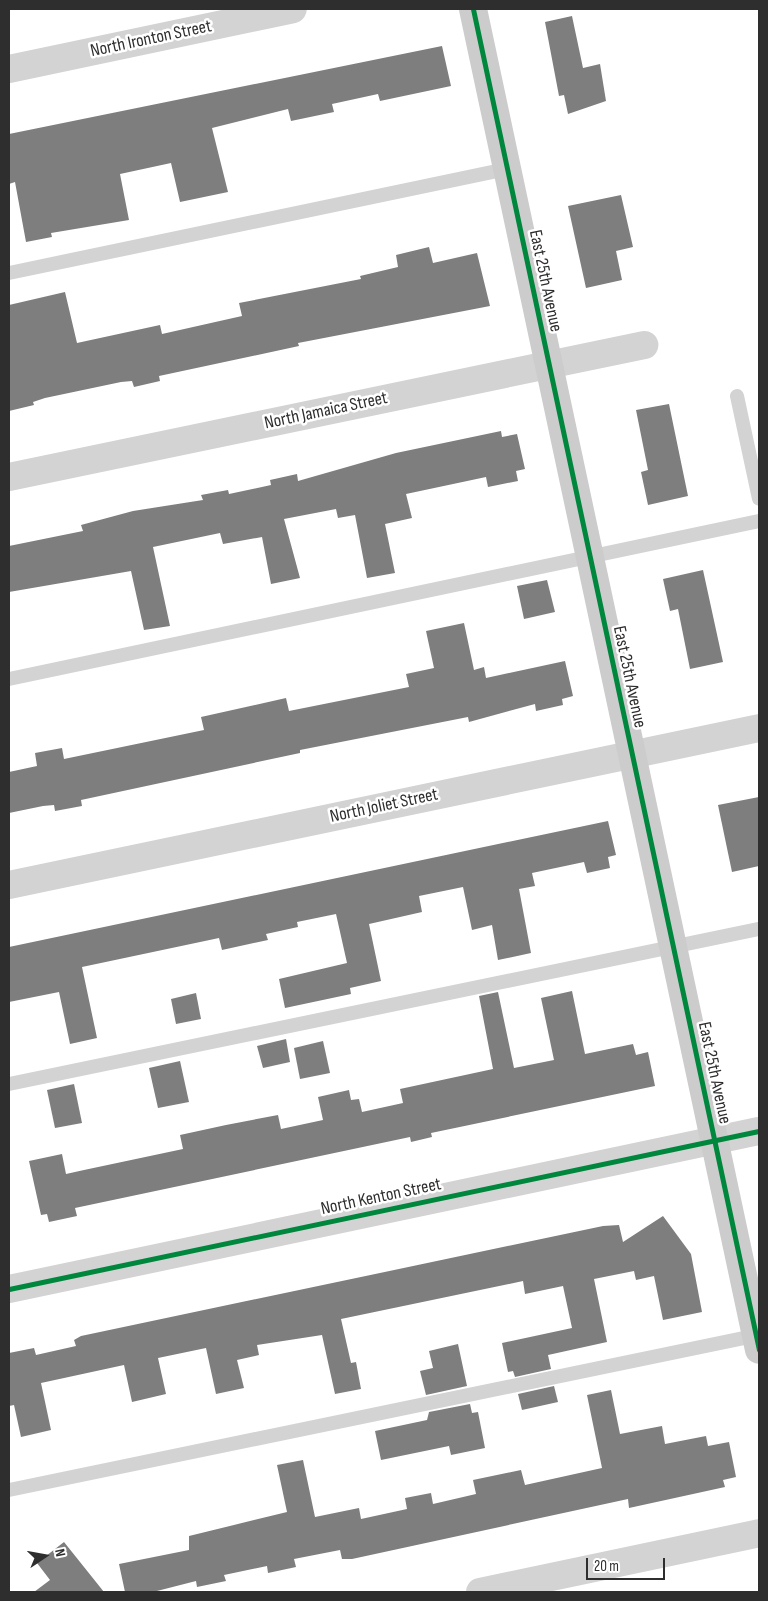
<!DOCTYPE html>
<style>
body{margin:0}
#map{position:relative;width:768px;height:1601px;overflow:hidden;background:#fff;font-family:"Sofia Sans Condensed",sans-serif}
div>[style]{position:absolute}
.building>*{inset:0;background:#7e7e7e}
.lane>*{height:14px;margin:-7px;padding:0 7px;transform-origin:7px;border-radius:7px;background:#d3d3d3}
.street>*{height:28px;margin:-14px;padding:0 14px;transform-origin:14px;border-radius:14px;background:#d3d3d3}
.secondary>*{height:28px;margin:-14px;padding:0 14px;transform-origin:14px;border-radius:14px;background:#ccc}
.cycleway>*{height:5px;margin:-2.5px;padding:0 2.5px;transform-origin:2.5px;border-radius:2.5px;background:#00873e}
span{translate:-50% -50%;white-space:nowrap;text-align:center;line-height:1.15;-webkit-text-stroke:5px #fff;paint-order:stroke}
.street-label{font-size:18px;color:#2e2e2e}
.frame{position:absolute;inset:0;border:10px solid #2e2e2e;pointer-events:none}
.north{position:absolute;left:20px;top:1531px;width:50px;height:50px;-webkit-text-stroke:4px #fff;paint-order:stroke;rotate:78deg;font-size:14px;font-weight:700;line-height:20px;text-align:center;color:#2e2e2e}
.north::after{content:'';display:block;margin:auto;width:18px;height:22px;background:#2e2e2e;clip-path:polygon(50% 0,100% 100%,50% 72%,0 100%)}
.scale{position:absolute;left:586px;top:1558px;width:79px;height:22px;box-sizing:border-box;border:2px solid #2e2e2e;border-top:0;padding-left:6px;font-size:15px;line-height:18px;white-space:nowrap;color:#2e2e2e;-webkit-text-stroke:4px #fff;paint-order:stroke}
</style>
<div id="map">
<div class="building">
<i style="clip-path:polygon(572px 16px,583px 68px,600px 64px,606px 101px,568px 114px,564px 95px,559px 96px,545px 22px)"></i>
<i style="clip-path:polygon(442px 46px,451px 86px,380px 101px,378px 94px,332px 104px,334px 112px,291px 121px,288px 109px,212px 128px,228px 192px,180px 202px,171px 163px,120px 174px,129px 220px,51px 233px,52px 237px,26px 242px,15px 182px,9px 184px,9px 134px)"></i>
<i style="clip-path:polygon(621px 195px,633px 247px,616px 251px,622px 280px,586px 288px,568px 206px)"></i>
<i style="clip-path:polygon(429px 247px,433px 263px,477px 253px,490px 306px,298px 343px,299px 346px,159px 376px,160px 381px,134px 387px,132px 381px,121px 382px,45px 398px,33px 402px,34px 405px,9px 411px,9px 305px,65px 292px,77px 343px,160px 325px,162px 334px,242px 316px,239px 303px,361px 279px,360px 276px,398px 267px,396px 255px)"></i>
<i style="clip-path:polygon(669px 404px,688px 496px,648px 505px,641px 472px,648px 470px,636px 410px)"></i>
<i style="clip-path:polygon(501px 431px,502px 437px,517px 434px,525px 469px,516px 471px,518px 481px,488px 487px,486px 477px,406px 494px,412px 518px,385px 524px,395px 573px,367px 578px,355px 515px,338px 518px,336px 509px,284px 519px,300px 578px,271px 584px,262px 537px,223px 544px,220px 533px,153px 547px,170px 626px,144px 630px,131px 571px,9px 592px,9px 546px,83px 531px,81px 525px,133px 511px,203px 500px,201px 495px,228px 490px,229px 494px,271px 485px,270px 480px,297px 474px,298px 481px,396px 453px)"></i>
<i style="clip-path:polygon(703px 570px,723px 662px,690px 669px,678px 609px,670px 611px,663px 579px)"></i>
<i style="clip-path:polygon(547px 580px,555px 612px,524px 619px,517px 586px)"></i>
<i style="clip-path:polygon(464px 623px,474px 670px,484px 667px,486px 678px,565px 661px,573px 696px,562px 699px,563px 705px,536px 711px,535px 704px,469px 722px,468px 717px,300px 750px,300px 753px,81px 800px,82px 806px,55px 811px,54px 805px,43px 806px,9px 813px,9px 772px,37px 766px,35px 753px,62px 748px,64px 759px,204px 730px,201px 717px,286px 698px,289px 711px,409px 687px,406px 674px,434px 668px,426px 631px)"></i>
<i style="clip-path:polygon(759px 797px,759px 866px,732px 872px,718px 805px)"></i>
<i style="clip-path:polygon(608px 821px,616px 855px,608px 857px,610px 868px,587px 873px,584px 862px,532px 873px,535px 886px,519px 889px,531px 953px,498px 960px,492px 925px,472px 930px,463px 887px,419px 896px,422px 912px,369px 924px,381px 981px,350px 988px,351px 994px,285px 1008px,279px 979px,347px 963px,336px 914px,297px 922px,298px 927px,266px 934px,268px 940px,222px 950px,219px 938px,82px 967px,97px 1038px,70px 1044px,59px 992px,9px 1002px,9px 947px)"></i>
<i style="clip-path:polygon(572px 991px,585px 1054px,633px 1044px,636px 1055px,648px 1052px,655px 1086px,431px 1133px,432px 1137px,411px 1142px,410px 1137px,75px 1208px,77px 1216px,49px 1222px,47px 1214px,41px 1215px,29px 1161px,62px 1154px,66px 1174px,84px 1170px,183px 1149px,180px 1135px,226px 1125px,278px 1115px,281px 1129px,323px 1120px,318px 1097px,349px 1090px,351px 1100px,359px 1099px,362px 1112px,403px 1103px,400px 1089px,493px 1069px,479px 996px,498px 992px,514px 1068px,554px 1060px,541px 998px)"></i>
<i style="clip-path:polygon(196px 993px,201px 1019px,176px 1024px,171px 999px)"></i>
<i style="clip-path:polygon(286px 1039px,290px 1062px,263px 1068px,257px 1046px)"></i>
<i style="clip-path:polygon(323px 1041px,330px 1073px,300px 1079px,294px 1048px)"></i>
<i style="clip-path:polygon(180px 1061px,189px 1102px,158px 1108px,149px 1068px)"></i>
<i style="clip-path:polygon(74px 1084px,82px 1123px,55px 1128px,47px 1090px)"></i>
<i style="clip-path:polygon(663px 1216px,691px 1254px,702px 1312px,663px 1320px,654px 1276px,636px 1280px,634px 1271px,594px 1279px,607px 1342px,548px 1355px,551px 1369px,515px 1377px,513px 1371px,508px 1372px,502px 1343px,572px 1328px,563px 1286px,525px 1294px,523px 1281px,341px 1319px,351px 1363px,356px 1362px,361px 1389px,335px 1394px,322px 1335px,257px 1345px,259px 1355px,237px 1360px,244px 1388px,216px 1394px,206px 1348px,158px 1358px,166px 1394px,132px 1402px,124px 1365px,41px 1383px,51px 1430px,21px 1437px,14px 1405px,9px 1406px,9px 1353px,34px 1348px,36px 1355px,76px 1346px,74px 1340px,81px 1336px,603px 1226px,619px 1225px,623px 1242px)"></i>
<i style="clip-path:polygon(458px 1344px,467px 1386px,426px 1395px,420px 1371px,433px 1368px,429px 1351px)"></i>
<i style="clip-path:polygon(554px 1386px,558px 1402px,522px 1410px,518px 1394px)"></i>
<i style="clip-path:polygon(611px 1390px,620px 1434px,662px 1426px,665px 1444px,706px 1436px,708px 1446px,729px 1442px,736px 1477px,723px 1480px,725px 1487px,629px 1508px,628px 1499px,352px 1559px,342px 1559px,340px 1550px,294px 1559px,296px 1567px,268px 1573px,267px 1566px,224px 1575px,226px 1581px,197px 1587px,196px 1581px,153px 1592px,125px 1592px,119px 1564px,189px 1550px,189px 1536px,287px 1512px,277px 1465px,303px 1460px,315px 1517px,359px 1508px,361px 1519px,407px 1509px,405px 1498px,431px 1493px,433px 1504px,476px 1494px,473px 1480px,521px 1470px,525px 1485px,602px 1468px,587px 1395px)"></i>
<i style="clip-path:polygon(470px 1404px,472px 1413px,478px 1412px,485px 1448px,451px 1455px,449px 1446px,381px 1460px,375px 1431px,427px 1420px,429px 1412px)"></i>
<i style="clip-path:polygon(64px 1542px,104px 1592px,34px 1592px,50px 1580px,37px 1563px)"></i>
</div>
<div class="lane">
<i style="left:9px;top:273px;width:509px;rotate:-11.8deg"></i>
<i style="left:737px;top:396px;width:105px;rotate:77.9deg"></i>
<i style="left:9px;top:679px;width:766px;rotate:-11.9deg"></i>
<i style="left:9px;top:1084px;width:766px;rotate:-11.68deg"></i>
<i style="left:9px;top:1490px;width:766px;rotate:-11.68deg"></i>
</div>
<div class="street">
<i style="left:9px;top:69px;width:290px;rotate:-11.9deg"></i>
<i style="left:9px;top:477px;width:649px;rotate:-11.74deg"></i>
<i style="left:9px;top:885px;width:766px;rotate:-11.82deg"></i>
<i style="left:9px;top:1289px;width:766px;rotate:-11.9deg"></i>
<i style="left:480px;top:1592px;width:285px;rotate:-11.9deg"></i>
</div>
<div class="secondary">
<i style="left:473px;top:9px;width:1371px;rotate:77.96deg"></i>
</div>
<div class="cycleway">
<i style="left:473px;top:9px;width:1371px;rotate:77.96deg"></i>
<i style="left:9px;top:1289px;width:766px;rotate:-11.9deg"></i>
</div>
<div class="street-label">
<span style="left:151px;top:39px;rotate:-12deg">North Ironton Street</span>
<span style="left:545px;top:281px;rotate:78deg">East 25th Avenue</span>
<span style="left:326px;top:411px;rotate:-12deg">North Jamaica Street</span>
<span style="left:629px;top:677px;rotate:78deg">East 25th Avenue</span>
<span style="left:384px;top:806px;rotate:-12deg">North Joliet Street</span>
<span style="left:714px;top:1073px;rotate:78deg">East 25th Avenue</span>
<span style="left:381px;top:1197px;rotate:-12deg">North Kenton Street</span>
</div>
<div class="frame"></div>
<div class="north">N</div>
<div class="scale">20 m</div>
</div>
